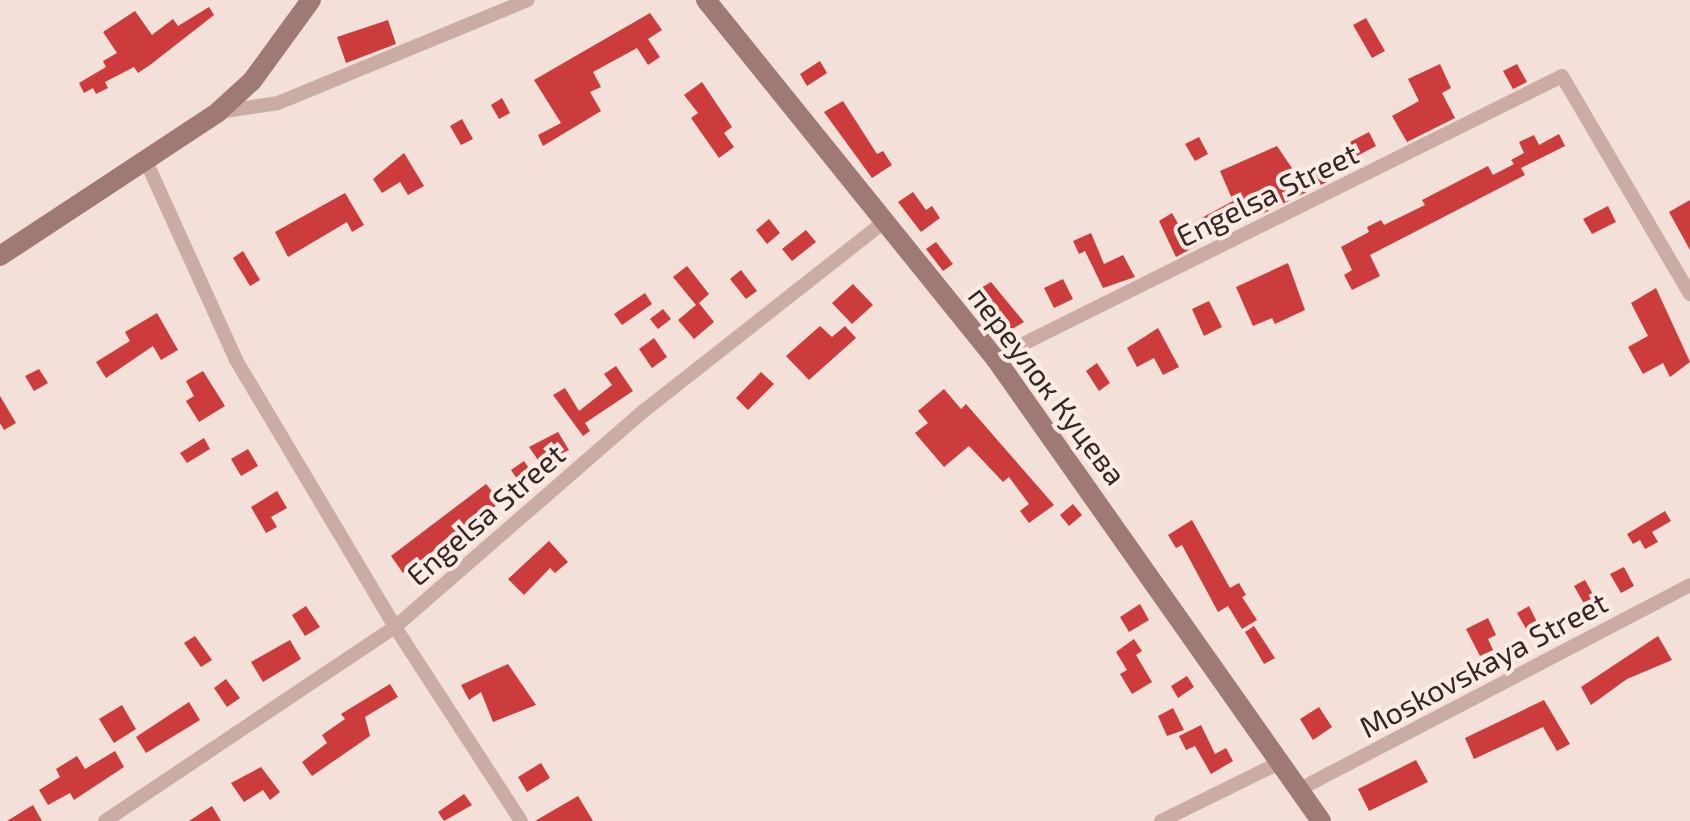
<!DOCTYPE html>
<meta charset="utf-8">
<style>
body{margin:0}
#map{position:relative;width:1690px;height:821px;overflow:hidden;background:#f3e0d8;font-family:"Exo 2",sans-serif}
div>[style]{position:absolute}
.building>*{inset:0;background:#cd3c3d}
.street>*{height:14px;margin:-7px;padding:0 7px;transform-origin:7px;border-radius:7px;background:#cbaca4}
.secondary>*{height:20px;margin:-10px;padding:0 10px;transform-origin:10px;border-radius:10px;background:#9f7a75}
span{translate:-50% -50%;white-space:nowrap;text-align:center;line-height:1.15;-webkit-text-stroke:8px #faebe5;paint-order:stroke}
.street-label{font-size:30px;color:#362726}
</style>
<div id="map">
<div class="building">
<i style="clip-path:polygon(209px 7px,214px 15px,150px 65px,138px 73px,134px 67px,105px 82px,108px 88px,96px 94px,93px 88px,84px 93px,79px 83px,106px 67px,103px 61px,117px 53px,103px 32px,135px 11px,152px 35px,173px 19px,178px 26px)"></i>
<i style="clip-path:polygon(650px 13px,662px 30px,648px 39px,660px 57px,648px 65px,637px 48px,593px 72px,601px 87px,590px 92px,601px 111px,543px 146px,538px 135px,561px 123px,534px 80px)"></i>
<i style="clip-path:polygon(1366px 18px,1385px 51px,1372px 58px,1353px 25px)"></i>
<i style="clip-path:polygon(388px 20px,396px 44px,346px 63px,337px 37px)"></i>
<i style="clip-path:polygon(820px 61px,827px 73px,807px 86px,800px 74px)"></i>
<i style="clip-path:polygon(1440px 64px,1451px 88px,1442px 93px,1455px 118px,1407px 142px,1392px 116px,1419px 101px,1408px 79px)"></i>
<i style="clip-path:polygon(1517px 64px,1527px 82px,1513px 89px,1503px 71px)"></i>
<i style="clip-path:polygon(702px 82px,732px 127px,724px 133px,734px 147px,719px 158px,691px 118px,698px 113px,684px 95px)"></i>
<i style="clip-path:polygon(502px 98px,510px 113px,499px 119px,491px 105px)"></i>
<i style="clip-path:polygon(843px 101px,877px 154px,883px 151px,892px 165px,872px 178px,824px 112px)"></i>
<i style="clip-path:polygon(462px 119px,473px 139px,461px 145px,450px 126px)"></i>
<i style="clip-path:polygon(1369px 132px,1376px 146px,1357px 156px,1350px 142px)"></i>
<i style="clip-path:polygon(1559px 134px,1565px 146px,1521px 168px,1525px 175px,1370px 255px,1380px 276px,1352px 290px,1344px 275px,1352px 270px,1341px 247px,1369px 232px,1367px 227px,1381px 220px,1384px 225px,1425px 205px,1422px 200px,1488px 166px,1493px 175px,1514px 164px,1511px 160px,1524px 153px,1519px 142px,1534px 135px,1539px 145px)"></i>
<i style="clip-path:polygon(1199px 137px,1208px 154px,1195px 161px,1185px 144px)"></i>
<i style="clip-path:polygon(1277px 146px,1296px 174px,1323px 160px,1333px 179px,1258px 216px,1254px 207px,1223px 221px,1227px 229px,1176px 257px,1159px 221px,1172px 213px,1181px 229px,1233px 201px,1220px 171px)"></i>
<i style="clip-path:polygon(404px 153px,424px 186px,408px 195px,400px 182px,382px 193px,373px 179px)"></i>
<i style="clip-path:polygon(913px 192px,926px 210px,932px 206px,940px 218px,921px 232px,898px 202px)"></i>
<i style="clip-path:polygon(345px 193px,364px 225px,352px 232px,347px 222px,288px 257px,275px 232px)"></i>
<i style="clip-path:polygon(1690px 200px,1690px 250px,1669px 212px)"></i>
<i style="clip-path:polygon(1608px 206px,1616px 222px,1592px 234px,1583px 219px)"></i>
<i style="clip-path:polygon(769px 219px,780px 233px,767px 244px,756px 230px)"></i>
<i style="clip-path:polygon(806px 230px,816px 242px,792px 261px,782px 249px)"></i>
<i style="clip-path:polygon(1091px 233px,1104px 264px,1123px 255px,1135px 277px,1103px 288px,1085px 251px,1079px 254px,1073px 241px)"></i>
<i style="clip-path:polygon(936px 242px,953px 264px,943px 271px,926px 249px)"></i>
<i style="clip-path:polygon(243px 251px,260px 280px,250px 286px,233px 258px)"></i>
<i style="clip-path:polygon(1288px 263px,1305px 310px,1275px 324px,1272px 318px,1253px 326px,1236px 287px)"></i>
<i style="clip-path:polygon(687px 266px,709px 294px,699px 303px,714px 322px,694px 339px,678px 320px,696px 305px,673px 277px)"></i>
<i style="clip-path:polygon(741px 270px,757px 291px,746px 299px,730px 279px)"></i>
<i style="clip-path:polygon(1063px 279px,1073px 299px,1054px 308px,1044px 288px)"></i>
<i style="clip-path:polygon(991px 282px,1024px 322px,997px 338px,971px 294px)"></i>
<i style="clip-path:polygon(853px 284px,873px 305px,852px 324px,832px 303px)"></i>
<i style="clip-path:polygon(1656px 288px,1690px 362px,1670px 377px,1663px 363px,1643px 374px,1628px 347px,1648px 336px,1631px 303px)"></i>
<i style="clip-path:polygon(645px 293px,652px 304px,622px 325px,614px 314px)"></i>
<i style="clip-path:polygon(1209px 301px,1222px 327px,1204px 336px,1192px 309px)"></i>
<i style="clip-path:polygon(663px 309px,671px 319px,658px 329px,650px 319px)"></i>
<i style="clip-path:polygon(157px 313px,178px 350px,161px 360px,153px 346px,106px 378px,96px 362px,130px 341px,125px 332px)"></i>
<i style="clip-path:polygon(820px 326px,832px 337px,845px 326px,856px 338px,809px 380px,786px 356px)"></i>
<i style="clip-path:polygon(1158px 328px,1179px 367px,1163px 375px,1154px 358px,1137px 367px,1127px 348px)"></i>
<i style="clip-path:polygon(654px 338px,667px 357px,652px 368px,639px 349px)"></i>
<i style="clip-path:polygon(1097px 363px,1110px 383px,1099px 391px,1086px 371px)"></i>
<i style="clip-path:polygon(616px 366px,633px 391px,585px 423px,590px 431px,583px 436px,553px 395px,565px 388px,579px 411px,612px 385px,604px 374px)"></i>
<i style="clip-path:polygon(39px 369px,48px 383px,34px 391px,25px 376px)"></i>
<i style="clip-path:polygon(203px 371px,225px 406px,199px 422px,186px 401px,194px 396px,186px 381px)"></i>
<i style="clip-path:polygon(761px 372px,774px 384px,748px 410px,736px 398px)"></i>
<i style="clip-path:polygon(944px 389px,961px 409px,966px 404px,1054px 505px,1029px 523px,1020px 511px,1029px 504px,1009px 477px,1003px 482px,969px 446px,944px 467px,915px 433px,928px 423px,918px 411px)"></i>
<i style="clip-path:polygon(0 396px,16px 423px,4px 430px,0 423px)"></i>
<i style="clip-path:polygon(558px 432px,569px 450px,540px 463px,529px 447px)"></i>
<i style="clip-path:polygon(204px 438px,210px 449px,187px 463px,180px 453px)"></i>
<i style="clip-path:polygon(248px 449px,258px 466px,241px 476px,231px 459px)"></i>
<i style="clip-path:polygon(524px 461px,535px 477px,522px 486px,511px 470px)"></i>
<i style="clip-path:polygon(486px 484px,501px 502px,403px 573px,391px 556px)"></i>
<i style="clip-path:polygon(277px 491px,287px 508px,271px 517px,277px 527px,266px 533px,251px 507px)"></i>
<i style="clip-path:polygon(1073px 504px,1082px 515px,1069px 526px,1060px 515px)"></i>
<i style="clip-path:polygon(1665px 511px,1671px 521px,1652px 532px,1658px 542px,1645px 549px,1640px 540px,1633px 544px,1627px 534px)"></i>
<i style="clip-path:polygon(1192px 520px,1230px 588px,1239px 583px,1246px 595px,1242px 597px,1257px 620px,1242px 629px,1228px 606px,1218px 612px,1182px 545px,1176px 548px,1168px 535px)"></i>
<i style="clip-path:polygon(549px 541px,568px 562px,555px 573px,550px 568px,524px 595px,508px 579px)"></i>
<i style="clip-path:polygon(1624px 567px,1634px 586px,1621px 593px,1610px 574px)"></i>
<i style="clip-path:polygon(1585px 580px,1598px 603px,1587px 609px,1574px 586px)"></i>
<i style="clip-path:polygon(1140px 604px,1149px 620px,1129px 632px,1120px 617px)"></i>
<i style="clip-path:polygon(306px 606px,320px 627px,305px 636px,292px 615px)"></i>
<i style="clip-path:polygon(1529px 606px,1540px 628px,1529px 634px,1517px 613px)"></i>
<i style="clip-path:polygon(1488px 618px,1496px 635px,1488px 639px,1493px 650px,1480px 656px,1466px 629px)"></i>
<i style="clip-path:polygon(1254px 626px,1275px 658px,1264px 664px,1245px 632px)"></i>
<i style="clip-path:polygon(195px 636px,212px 660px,201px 667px,184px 643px)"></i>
<i style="clip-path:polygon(1658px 636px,1672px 660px,1627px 679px,1591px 705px,1581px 687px)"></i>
<i style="clip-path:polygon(1134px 639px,1142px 651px,1136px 655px,1152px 682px,1132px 694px,1120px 674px,1127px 670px,1116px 652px)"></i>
<i style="clip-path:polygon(290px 640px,301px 659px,263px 682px,251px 662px)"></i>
<i style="clip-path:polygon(508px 664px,536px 705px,493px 722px,481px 692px,469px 700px,461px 685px)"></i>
<i style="clip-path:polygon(1187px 676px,1194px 687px,1178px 698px,1171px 686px)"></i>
<i style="clip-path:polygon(226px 679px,240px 698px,227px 707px,214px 688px)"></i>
<i style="clip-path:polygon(390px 684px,398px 697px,365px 717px,370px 736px,312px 776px,302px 762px,327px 743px,322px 735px,345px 719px,341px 714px)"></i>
<i style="clip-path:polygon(1544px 700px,1570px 744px,1557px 751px,1543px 727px,1474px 759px,1465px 738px)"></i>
<i style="clip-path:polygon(189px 702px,200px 720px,146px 753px,136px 737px)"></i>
<i style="clip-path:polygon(122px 705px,136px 729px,114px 743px,99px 719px)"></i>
<i style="clip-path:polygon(1319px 707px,1332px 727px,1313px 740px,1300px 719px)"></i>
<i style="clip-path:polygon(1173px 708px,1184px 730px,1167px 736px,1158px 716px)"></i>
<i style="clip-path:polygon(1201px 725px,1215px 754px,1226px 748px,1233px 761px,1211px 774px,1195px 746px,1186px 750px,1179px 736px)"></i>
<i style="clip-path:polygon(115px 751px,124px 767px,74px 800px,70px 793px,48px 805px,39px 790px,60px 777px,56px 769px,77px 756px,85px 769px)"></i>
<i style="clip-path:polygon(1416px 760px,1428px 782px,1369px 811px,1358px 789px)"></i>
<i style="clip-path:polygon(541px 763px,550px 778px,527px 792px,518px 777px)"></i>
<i style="clip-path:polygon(261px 767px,280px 792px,270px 800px,263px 790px,244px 802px,231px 783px)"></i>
<i style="clip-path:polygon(464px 794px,472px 805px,444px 821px,438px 812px)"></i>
<i style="clip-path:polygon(578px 796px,593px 821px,535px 821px)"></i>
<i style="clip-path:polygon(33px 805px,42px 821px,7px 821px)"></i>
<i style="clip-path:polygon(212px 806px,221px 821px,189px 821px)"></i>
</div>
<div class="street">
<i style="left:218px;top:112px;width:61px;rotate:-8.5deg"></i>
<i style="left:278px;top:103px;width:270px;rotate:-22.4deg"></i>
<i style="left:145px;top:159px;width:221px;rotate:65.6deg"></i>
<i style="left:236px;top:360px;width:311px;rotate:59.2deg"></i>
<i style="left:395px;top:627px;width:231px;rotate:57deg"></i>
<i style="left:995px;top:358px;width:633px;rotate:-26.44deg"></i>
<i style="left:1562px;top:76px;width:253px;rotate:59.6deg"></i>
<i style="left:1300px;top:789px;width:440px;rotate:-27.6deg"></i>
<i style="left:105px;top:821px;width:349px;rotate:-33.8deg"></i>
<i style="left:395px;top:627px;width:331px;rotate:-41deg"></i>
<i style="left:645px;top:410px;width:303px;rotate:-38.2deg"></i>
<i style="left:1161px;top:821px;width:134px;rotate:-26.2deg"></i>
</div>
<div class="secondary">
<i style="left:706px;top:0;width:460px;rotate:51.1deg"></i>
<i style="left:995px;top:358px;width:566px;rotate:54.85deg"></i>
<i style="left:0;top:256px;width:261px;rotate:-33.4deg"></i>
<i style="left:218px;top:112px;width:46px;rotate:-42.4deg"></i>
<i style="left:252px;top:81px;width:100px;rotate:-53.9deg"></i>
</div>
<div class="street-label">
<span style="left:1267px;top:194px;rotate:-26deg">Engelsa Street</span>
<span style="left:1048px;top:385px;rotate:53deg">переулок Куцева</span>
<span style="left:485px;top:514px;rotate:-41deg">Engelsa Street</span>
<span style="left:1483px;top:664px;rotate:-28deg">Moskovskaya Street</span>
</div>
</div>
